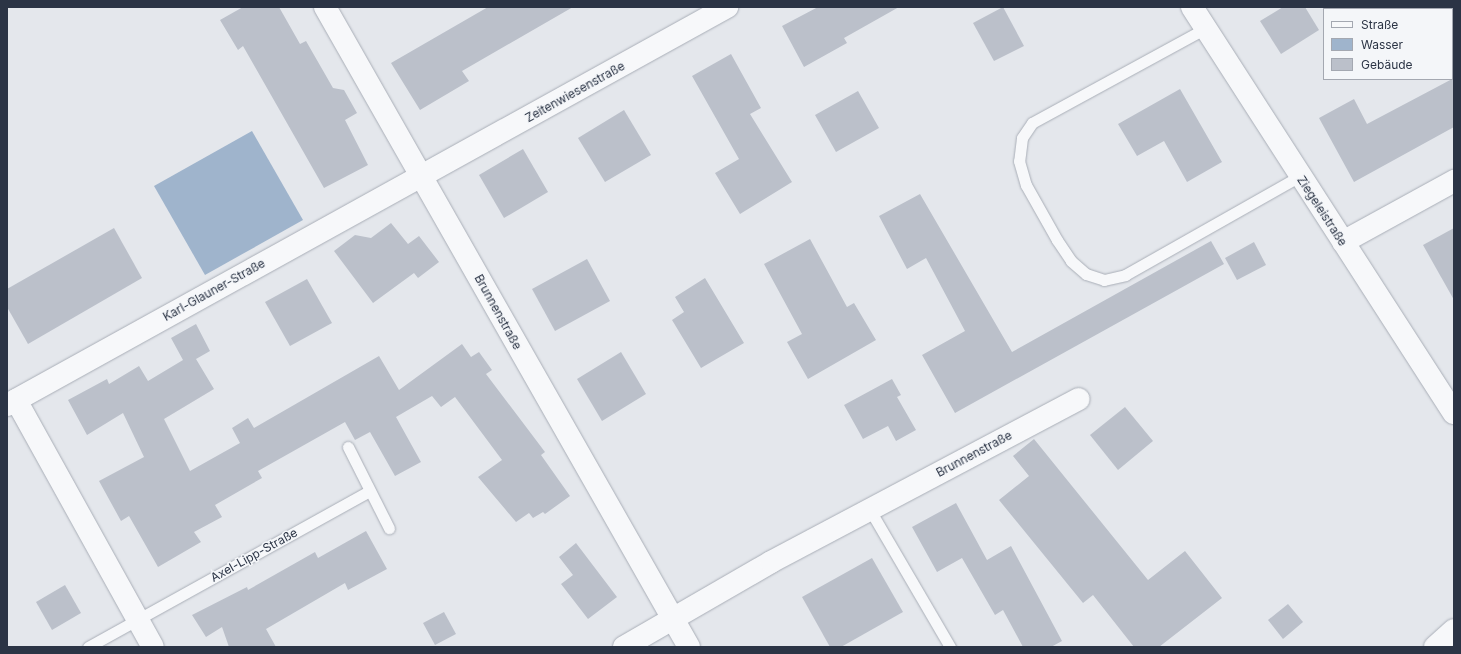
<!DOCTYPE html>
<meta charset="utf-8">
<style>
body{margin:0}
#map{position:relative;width:1461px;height:654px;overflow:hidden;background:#e4e7ec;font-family:Inter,sans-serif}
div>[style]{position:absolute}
.water>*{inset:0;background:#9fb4cc}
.building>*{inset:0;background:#bbc0ca}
.roads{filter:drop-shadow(0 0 1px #a9aeb7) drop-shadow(0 0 1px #a9aeb7)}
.lane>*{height:11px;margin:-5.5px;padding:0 5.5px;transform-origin:5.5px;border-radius:5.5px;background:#f7f8fa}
.street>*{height:22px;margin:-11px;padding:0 11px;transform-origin:11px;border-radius:11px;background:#f7f8fa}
span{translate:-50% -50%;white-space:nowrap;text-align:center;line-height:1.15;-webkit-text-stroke:3px #f4f6f9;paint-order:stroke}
.street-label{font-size:12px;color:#2b3445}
.frame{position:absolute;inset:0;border:8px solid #2b3445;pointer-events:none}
.legend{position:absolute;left:1323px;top:8px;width:130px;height:72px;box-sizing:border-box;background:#f4f6f9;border:1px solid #a4a8b1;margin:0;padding:5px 7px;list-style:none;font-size:12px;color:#2b3445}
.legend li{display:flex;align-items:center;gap:8px;height:20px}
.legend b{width:20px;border:1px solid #a4a8b1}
</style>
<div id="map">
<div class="water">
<i style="clip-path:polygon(252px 131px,303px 220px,205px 275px,154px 186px)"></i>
</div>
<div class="building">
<i style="clip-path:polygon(243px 7px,279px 7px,300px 44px,306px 41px,333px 88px,344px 90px,357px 113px,345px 120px,368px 165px,324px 188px,243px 46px,238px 50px,220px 20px)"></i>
<i style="clip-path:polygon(488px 7px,573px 7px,462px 71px,469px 81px,420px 110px,391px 63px)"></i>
<i style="clip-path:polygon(818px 7px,899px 7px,844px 38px,847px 43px,804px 67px,782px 26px)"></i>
<i style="clip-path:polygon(1003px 7px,1024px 46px,994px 61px,973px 23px)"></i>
<i style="clip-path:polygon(1283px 7px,1305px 7px,1319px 30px,1281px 54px,1260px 21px)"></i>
<i style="clip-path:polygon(731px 54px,761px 108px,750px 114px,792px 182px,740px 214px,715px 173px,739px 159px,692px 76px)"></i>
<i style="clip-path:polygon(1454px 78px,1454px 127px,1354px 182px,1319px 118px,1354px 99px,1367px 124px)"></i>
<i style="clip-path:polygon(1180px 89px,1222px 162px,1187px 182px,1164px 141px,1137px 156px,1118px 124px)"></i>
<i style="clip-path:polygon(858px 91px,879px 128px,836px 152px,815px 115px)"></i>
<i style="clip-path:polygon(624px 110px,651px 155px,605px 182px,578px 138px)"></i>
<i style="clip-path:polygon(523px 149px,548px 192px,504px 218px,479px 175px)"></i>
<i style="clip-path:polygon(920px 194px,1012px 352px,1211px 241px,1224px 264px,955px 413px,922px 355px,965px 331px,926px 258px,907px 269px,879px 216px)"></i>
<i style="clip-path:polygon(391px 223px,408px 244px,419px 236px,439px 262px,418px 278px,414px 273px,373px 303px,334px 251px,355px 235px,371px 238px)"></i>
<i style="clip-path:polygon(114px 228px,142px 278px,28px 344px,7px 307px,7px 289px)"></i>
<i style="clip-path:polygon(1454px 228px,1454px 300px,1423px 245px)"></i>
<i style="clip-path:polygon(810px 239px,847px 307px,854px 303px,876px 340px,808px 379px,787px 342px,802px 334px,764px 264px)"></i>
<i style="clip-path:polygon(1254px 242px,1266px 265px,1237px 280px,1225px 258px)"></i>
<i style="clip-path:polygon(587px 259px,610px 301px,555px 331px,532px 289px)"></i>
<i style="clip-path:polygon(705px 278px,744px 343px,701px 368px,672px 320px,684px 312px,675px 297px)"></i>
<i style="clip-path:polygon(307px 279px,332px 323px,290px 346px,265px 302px)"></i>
<i style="clip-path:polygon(196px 324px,210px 351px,196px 359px,214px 389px,164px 419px,190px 471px,240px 443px,232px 428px,248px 418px,254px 428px,379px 356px,399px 390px,462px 344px,471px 357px,479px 352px,492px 370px,486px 374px,545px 452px,541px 455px,570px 496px,545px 514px,543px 512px,533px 518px,529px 513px,516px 522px,478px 477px,502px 460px,455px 397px,441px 407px,432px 396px,396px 417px,421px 462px,395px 476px,370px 432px,355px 440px,345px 422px,258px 471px,262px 478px,215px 505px,222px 517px,194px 532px,201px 542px,158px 567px,129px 516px,121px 521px,99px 481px,144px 457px,123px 413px,87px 435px,68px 400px,107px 379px,109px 384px,139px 366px,148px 381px,183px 360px,171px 338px)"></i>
<i style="clip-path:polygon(621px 352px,646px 394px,602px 421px,577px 379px)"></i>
<i style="clip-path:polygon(892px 379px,901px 395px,897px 397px,916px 430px,896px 441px,888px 426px,863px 439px,844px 405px)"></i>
<i style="clip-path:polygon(1125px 407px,1153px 441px,1118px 470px,1090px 435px)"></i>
<i style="clip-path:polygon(1034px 439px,1148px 580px,1185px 551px,1222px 598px,1159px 647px,1134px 647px,1093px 595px,1083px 603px,999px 500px,1029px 476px,1013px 456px)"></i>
<i style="clip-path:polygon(956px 503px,987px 560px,1011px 546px,1062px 641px,1051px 647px,1023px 647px,1003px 610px,995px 615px,962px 558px,937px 572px,912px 527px)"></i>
<i style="clip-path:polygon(366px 531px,387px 569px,348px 590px,345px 583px,266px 629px,276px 647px,229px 647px,222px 627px,206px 637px,192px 615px,247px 587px,248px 590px,315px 552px,318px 558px)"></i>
<i style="clip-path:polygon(576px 543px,617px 597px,588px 619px,561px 584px,573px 575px,559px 557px)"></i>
<i style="clip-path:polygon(872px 558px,903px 612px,841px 647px,830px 647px,802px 597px)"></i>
<i style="clip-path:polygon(65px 585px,81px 613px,52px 630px,36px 602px)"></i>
<i style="clip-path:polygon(1288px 604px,1303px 622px,1283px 639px,1268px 620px)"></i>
<i style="clip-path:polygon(444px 612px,456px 634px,435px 645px,423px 623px)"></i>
</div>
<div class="roads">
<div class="lane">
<i style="left:1206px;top:28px;width:198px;rotate:151.4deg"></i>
<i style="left:1032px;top:123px;width:18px;rotate:124deg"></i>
<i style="left:1022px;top:138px;width:23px;rotate:97deg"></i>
<i style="left:1019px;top:161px;width:25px;rotate:74deg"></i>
<i style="left:1026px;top:185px;width:63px;rotate:60.6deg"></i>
<i style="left:1057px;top:240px;width:25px;rotate:56deg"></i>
<i style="left:1071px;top:261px;width:20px;rotate:41deg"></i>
<i style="left:1086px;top:274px;width:19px;rotate:18deg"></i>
<i style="left:1104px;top:280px;width:22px;rotate:-13deg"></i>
<i style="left:1125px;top:275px;width:201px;rotate:-29.5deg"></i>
<i style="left:348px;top:447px;width:91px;rotate:63.2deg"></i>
<i style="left:870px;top:510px;width:159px;rotate:59.7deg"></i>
<i style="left:88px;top:647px;width:322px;rotate:-29deg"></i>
</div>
<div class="street">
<i style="left:325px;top:7px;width:736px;rotate:60.37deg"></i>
<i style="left:1192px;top:7px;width:483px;rotate:57.2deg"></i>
<i style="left:1343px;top:242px;width:127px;rotate:-28.8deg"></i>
<i style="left:16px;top:400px;width:282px;rotate:61deg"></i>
<i style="left:7px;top:405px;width:823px;rotate:-28.93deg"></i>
<i style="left:624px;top:647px;width:170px;rotate:-30deg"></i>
<i style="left:771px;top:562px;width:348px;rotate:-27.9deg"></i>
<i style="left:1435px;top:647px;width:25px;rotate:-42deg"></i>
</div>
</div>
<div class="street-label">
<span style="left:575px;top:92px;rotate:-29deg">Zeitenwiesenstraße</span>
<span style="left:1322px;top:211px;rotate:57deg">Ziegeleistraße</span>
<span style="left:214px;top:290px;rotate:-29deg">Karl-Glauner-Straße</span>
<span style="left:498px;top:312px;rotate:61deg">Brunnenstraße</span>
<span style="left:974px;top:454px;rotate:-28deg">Brunnenstraße</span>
<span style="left:254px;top:555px;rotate:-29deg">Axel-Lipp-Straße</span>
</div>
<div class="frame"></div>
<ul class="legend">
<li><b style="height:5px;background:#f7f8fa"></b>Straße</li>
<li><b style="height:11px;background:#9fb4cc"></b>Wasser</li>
<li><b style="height:11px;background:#bbc0ca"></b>Gebäude</li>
</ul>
</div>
